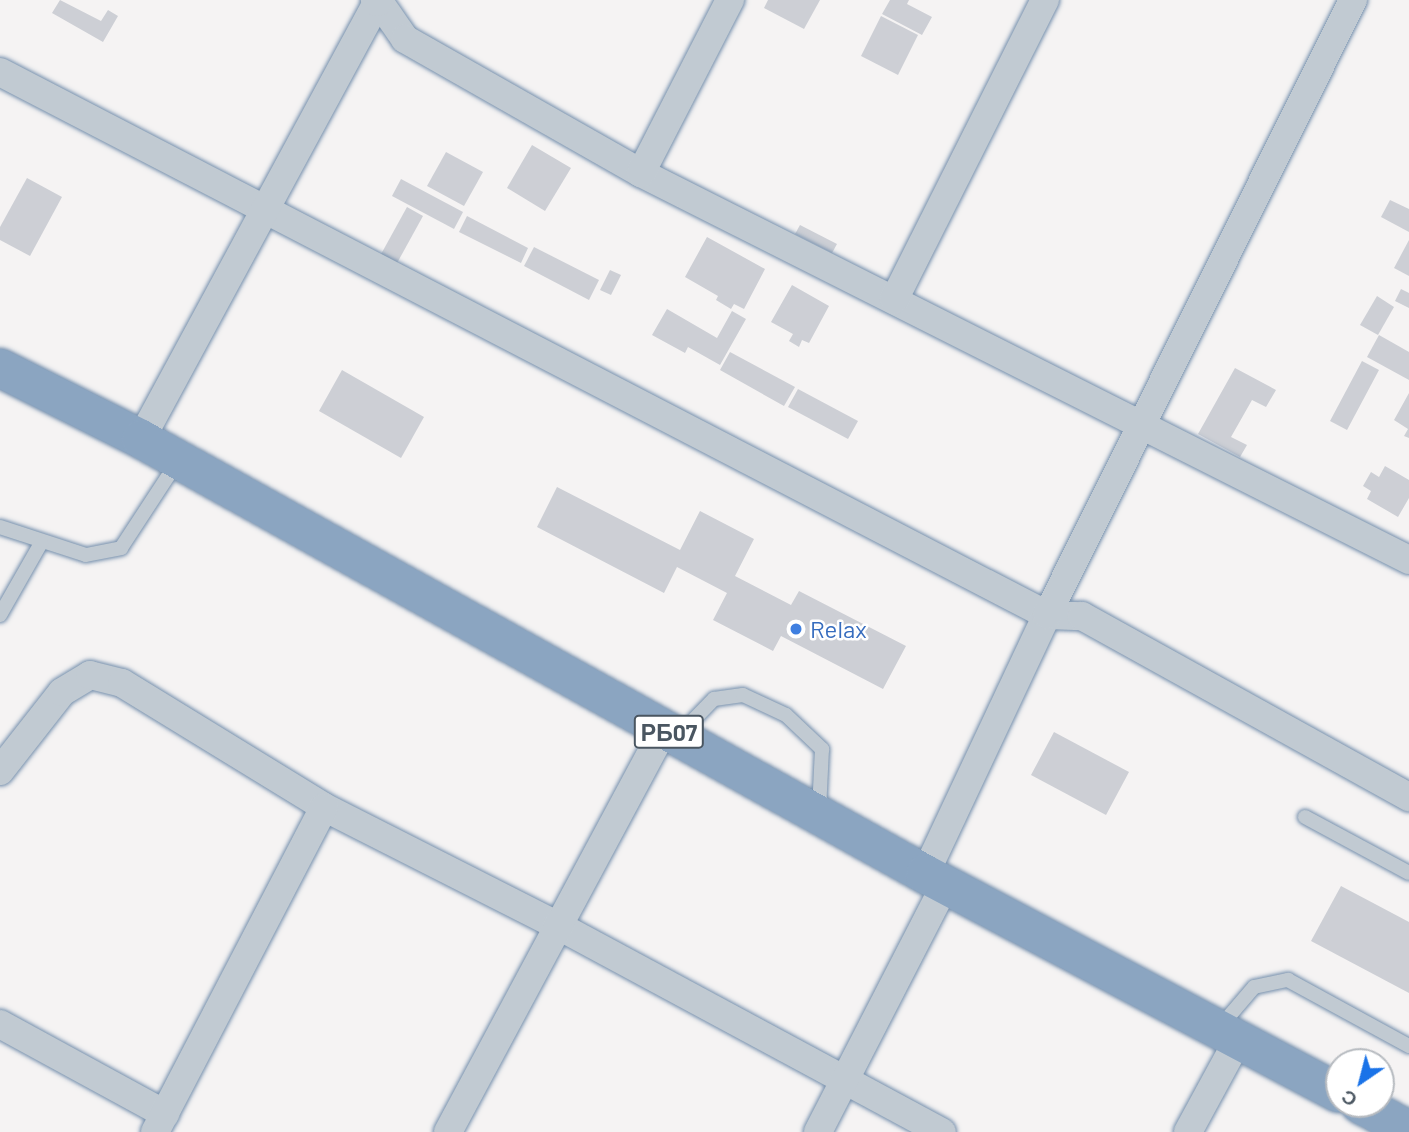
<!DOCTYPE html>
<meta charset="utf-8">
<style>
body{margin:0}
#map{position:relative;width:1409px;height:1132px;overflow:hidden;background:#f5f3f3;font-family:Barlow,sans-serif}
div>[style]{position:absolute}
.building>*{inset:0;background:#cdcfd5}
.roads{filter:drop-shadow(0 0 2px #7690ad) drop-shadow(0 0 2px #7690ad)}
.lane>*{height:14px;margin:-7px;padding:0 7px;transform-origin:7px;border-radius:7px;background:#c1cad2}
.street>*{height:28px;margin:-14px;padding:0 14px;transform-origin:14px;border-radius:14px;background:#c1cad2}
.highway>*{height:38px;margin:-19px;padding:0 19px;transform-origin:19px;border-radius:19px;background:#8ba5c1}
.dots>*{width:19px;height:19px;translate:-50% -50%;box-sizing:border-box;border:4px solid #fff;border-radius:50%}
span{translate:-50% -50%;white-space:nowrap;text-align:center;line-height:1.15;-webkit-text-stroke:5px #fff;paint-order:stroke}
.shield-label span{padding:2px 5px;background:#fff;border:2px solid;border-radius:5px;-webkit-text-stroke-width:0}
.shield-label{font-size:23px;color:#4a5661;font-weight:700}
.shop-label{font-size:24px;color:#366cbe}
.left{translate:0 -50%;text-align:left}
.north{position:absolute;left:1325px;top:1048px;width:70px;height:70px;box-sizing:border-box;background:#fff;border:2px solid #b7bbc0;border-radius:50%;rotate:215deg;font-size:19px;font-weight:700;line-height:28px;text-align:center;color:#4a5661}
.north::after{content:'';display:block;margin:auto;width:24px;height:32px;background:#1a73e8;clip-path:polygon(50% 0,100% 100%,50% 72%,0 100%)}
</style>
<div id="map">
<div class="building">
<i style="clip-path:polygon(60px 0,101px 21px,108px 10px,118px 16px,103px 42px,52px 13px)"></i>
<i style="clip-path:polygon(768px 0,820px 0,804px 29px,764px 8px)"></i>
<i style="clip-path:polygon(890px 0,909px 0,907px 4px,932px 17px,922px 35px,882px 14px)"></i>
<i style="clip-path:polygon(881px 16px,918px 35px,898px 75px,861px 56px)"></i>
<i style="clip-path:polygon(532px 145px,571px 168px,545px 211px,507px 188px)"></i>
<i style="clip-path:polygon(446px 152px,483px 172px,464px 206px,427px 186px)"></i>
<i style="clip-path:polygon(27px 178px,62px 197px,30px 256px,0 240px,0 227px)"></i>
<i style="clip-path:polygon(401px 179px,463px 212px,454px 229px,392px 196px)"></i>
<i style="clip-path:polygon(1390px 200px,1409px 209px,1409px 232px,1381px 217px)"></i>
<i style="clip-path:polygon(407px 207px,423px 216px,396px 265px,380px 256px)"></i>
<i style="clip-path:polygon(467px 216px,528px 248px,521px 263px,459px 232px)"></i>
<i style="clip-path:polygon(800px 225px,837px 244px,832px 253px,795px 234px)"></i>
<i style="clip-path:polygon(707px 237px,765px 269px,744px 309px,734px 304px,731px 309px,716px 300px,718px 296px,685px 277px)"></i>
<i style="clip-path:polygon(1409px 240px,1409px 276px,1394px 268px)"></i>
<i style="clip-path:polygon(534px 247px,599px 280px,589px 300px,524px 266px)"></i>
<i style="clip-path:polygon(610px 270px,621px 275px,611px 295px,600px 290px)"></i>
<i style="clip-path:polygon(792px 285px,829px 306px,809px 343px,802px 340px,799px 347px,789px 341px,793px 334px,771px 322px)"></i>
<i style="clip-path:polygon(1401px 289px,1409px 293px,1409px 308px,1395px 301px)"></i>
<i style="clip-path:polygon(1377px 296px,1394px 307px,1378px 335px,1360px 325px)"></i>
<i style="clip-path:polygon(667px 309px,717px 338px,732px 311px,746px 319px,720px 365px,688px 347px,685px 353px,652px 335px)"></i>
<i style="clip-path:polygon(1379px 335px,1409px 352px,1409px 380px,1367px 357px)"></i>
<i style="clip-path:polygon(730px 352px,795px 387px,784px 406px,720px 370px)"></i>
<i style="clip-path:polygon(1362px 361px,1379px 370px,1347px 430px,1330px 421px)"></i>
<i style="clip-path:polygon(1235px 368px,1276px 390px,1266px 407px,1252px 400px,1231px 437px,1247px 445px,1240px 457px,1198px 434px)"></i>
<i style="clip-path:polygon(342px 370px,424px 417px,401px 458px,319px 411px)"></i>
<i style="clip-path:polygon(798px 389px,858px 421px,848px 439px,788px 407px)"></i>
<i style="clip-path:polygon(1409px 393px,1409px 438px,1404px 436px,1408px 429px,1394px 420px)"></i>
<i style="clip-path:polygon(1385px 466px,1409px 480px,1409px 498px,1398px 517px,1367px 499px,1371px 491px,1363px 486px,1371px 472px,1379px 477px)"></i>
<i style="clip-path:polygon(557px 487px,680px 550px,700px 511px,754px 539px,735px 576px,791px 605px,799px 591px,906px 646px,883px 689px,781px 636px,773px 651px,713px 620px,727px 593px,677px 567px,664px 593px,537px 527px)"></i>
<i style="clip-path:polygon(1054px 732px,1129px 772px,1106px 815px,1031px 775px)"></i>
<i style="clip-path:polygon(1341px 886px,1409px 922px,1409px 993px,1311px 941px)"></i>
</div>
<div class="roads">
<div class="lane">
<i style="left:0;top:527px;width:90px;rotate:18deg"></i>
<i style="left:86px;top:555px;width:36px;rotate:-11deg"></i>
<i style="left:121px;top:548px;width:104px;rotate:-56.8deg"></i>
<i style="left:0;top:615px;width:83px;rotate:-60.3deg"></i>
<i style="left:678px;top:736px;width:52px;rotate:-45.8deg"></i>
<i style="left:714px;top:699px;width:29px;rotate:-8deg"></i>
<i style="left:743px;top:695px;width:47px;rotate:24.9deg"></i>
<i style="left:786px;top:715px;width:50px;rotate:43.4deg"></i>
<i style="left:822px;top:749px;width:61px;rotate:92.8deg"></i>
<i style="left:1305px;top:817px;width:118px;rotate:28.3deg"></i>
<i style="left:1219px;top:1028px;width:54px;rotate:-49.5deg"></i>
<i style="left:1254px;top:987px;width:35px;rotate:-12deg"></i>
<i style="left:1288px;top:980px;width:138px;rotate:28.6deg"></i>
</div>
<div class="street">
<i style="left:378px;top:0;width:47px;rotate:55.3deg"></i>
<i style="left:405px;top:39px;width:271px;rotate:29.6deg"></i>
<i style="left:641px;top:173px;width:860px;rotate:26.74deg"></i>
<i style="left:0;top:72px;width:1179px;rotate:27.41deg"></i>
<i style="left:1047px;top:615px;width:35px;rotate:2deg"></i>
<i style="left:1082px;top:616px;width:374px;rotate:29deg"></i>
<i style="left:641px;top:173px;width:195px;rotate:-62.8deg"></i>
<i style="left:894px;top:300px;width:336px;rotate:-63.3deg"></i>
<i style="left:141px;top:439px;width:497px;rotate:-61.6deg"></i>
<i style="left:377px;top:2px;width:3px;rotate:-135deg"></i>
<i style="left:0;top:771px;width:100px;rotate:-51.9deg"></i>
<i style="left:62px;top:692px;width:33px;rotate:-31deg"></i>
<i style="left:90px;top:675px;width:33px;rotate:14deg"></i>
<i style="left:122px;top:683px;width:237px;rotate:31.5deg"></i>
<i style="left:324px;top:807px;width:261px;rotate:26.9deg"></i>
<i style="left:557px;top:925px;width:437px;rotate:28.3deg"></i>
<i style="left:925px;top:874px;width:286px;rotate:-64.8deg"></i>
<i style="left:1047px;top:615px;width:687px;rotate:-63.55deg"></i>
<i style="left:0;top:1024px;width:188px;rotate:28.6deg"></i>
<i style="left:155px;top:1132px;width:366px;rotate:-62.5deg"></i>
<i style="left:448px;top:1132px;width:457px;rotate:-61.8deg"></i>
<i style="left:818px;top:1132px;width:278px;rotate:-62.8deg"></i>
<i style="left:1188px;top:1132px;width:105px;rotate:-61.5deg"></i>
</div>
<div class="highway">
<i style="left:0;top:368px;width:158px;rotate:26.7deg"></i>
<i style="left:141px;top:439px;width:897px;rotate:29.02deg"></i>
<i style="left:925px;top:874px;width:468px;rotate:27.9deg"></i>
<i style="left:1360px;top:1104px;width:55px;rotate:28deg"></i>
</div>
</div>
<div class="dots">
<i style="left:796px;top:629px;background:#3f7fe0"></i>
</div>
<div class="shield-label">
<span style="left:669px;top:732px">РБ07</span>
</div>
<div class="shop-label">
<span class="left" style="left:810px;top:629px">Relax</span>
</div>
<div class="north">С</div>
</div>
